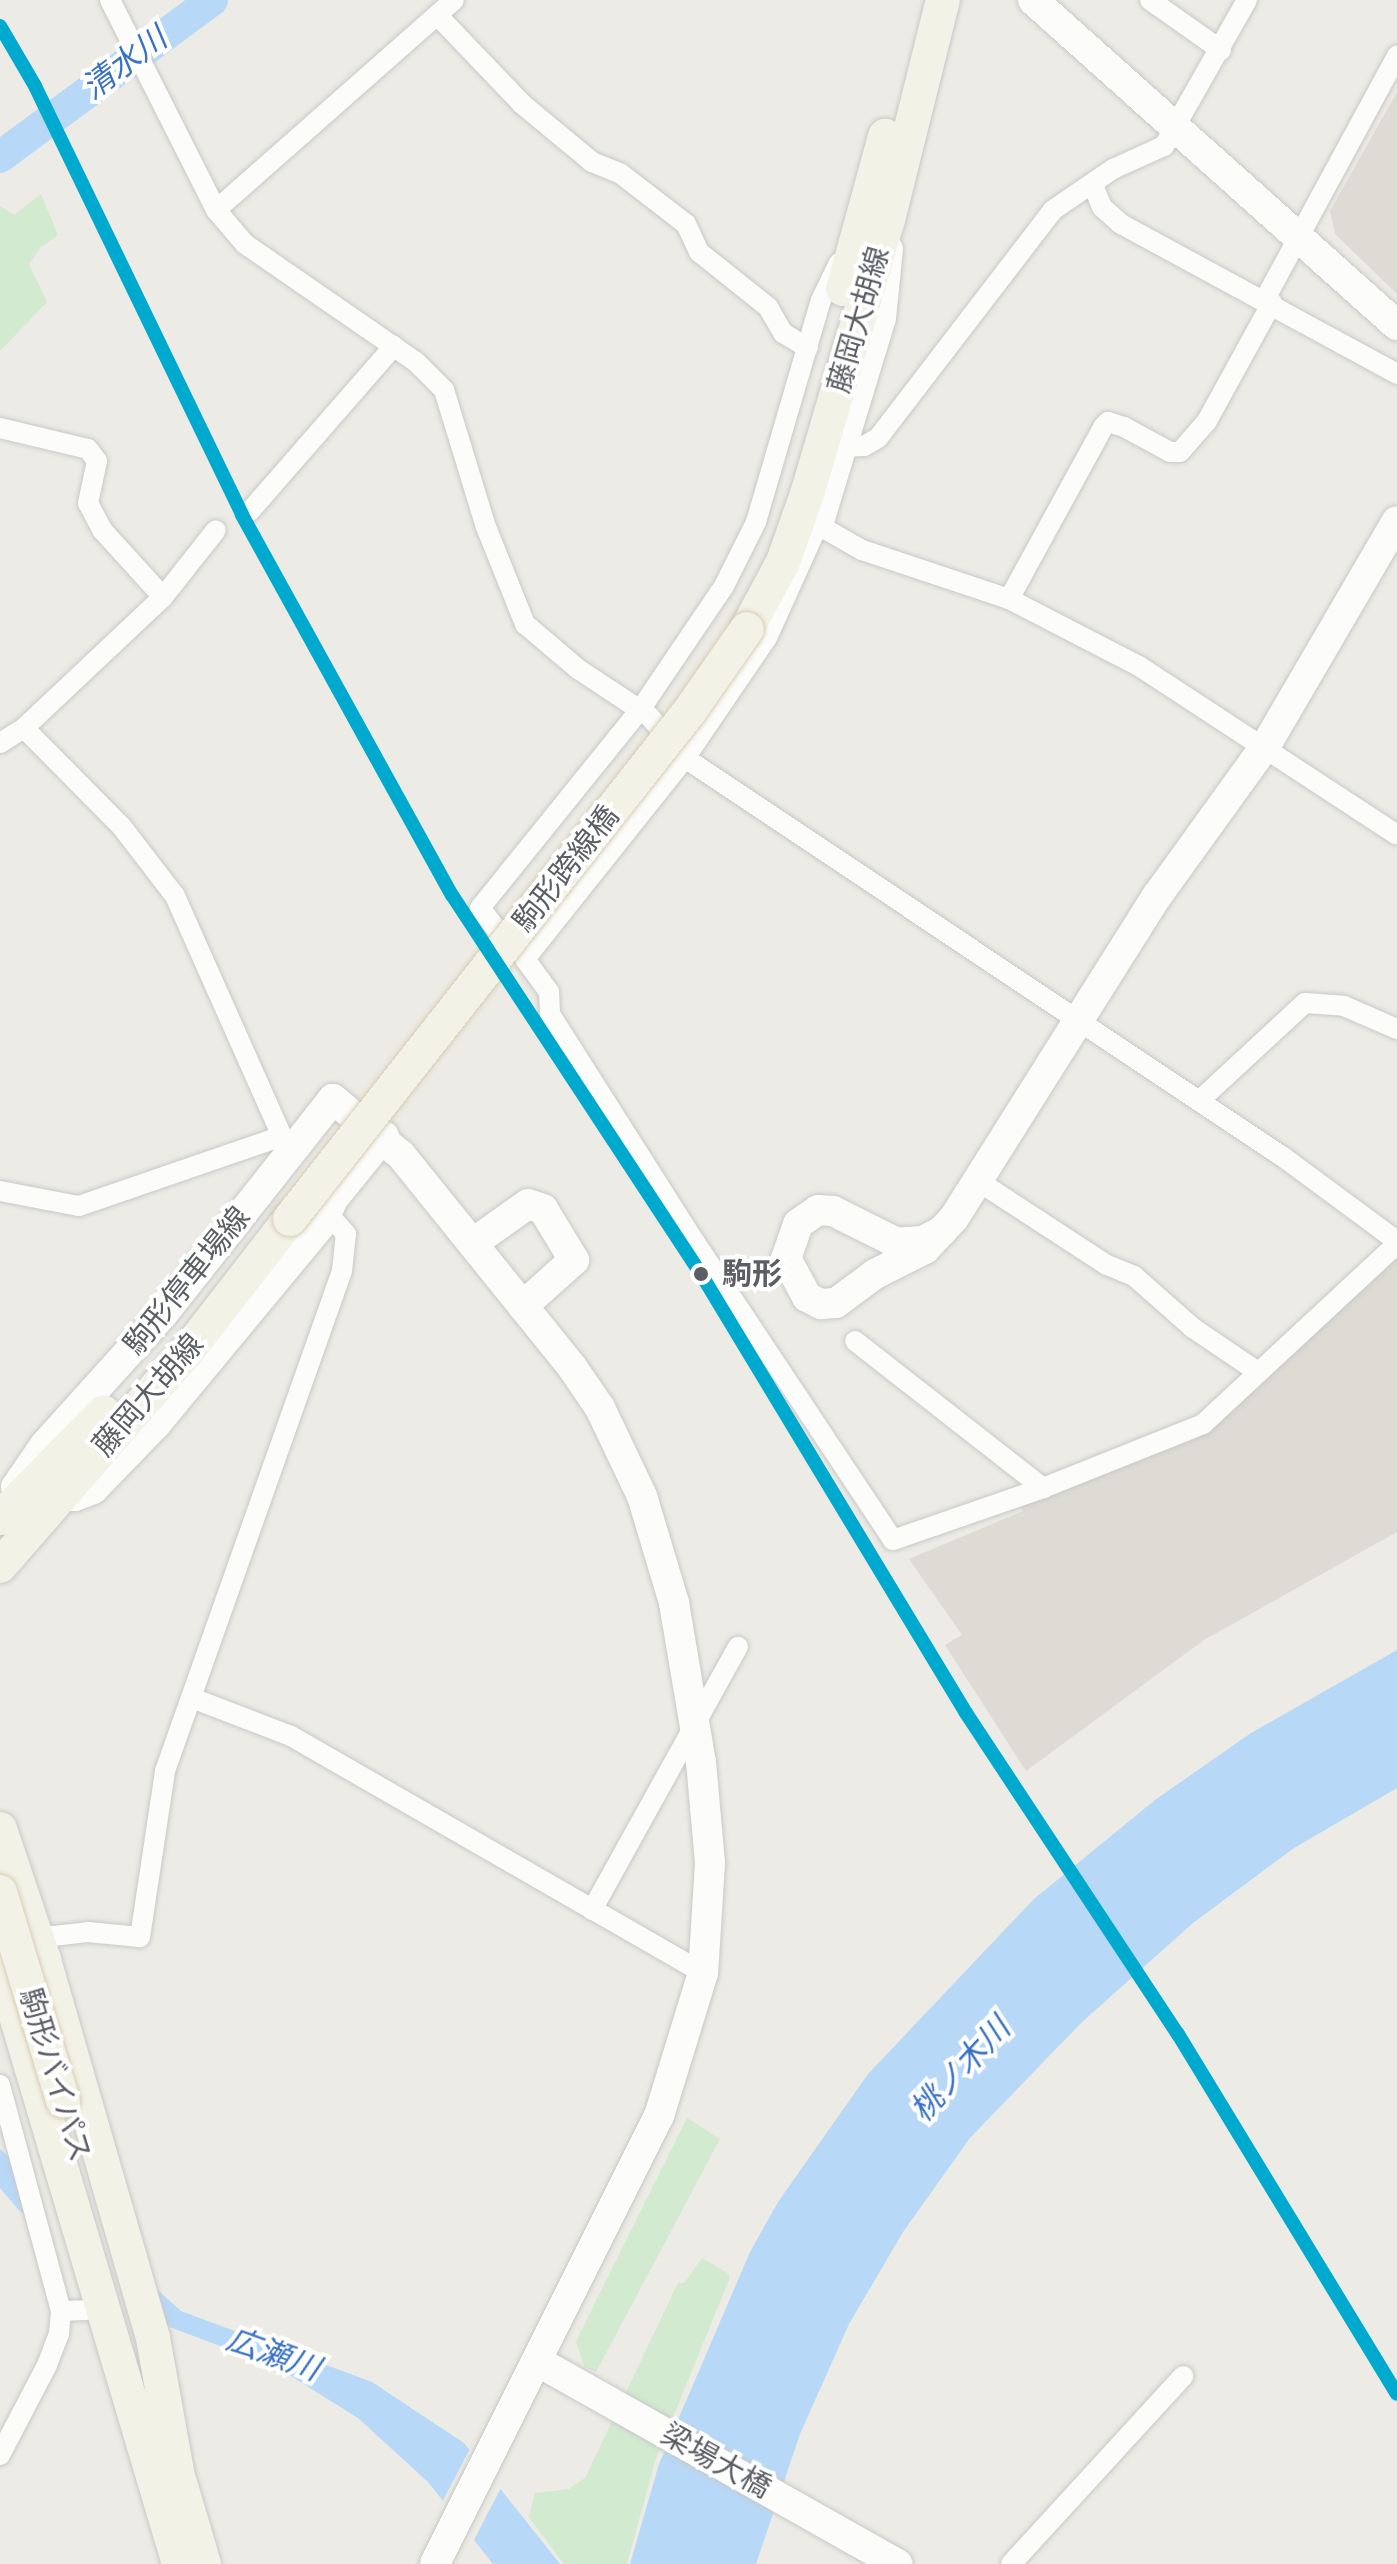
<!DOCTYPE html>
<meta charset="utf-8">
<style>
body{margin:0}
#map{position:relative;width:1397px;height:2564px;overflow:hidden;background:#ecebe5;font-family:Karla,"Noto Sans JP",sans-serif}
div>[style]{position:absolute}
.education>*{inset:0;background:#dddbd3}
.green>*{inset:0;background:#d2ead0}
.water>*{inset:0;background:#b8d8f7}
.pier>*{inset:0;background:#ecebe5}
.river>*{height:32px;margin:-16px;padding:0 16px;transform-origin:16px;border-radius:16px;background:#b8d8f7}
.roads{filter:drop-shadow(0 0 2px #c8c9c8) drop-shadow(0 0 2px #c8c9c8)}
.street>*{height:20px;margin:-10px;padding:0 10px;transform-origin:10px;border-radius:10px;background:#fcfcfb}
.secondary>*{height:30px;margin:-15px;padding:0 15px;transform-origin:15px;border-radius:15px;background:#fcfcfb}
.primary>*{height:34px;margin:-17px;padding:0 17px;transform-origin:17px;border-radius:17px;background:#f3f2e7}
.bridges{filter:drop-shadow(0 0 2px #d6ceb1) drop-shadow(0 0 2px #d6ceb1)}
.primary-bridge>*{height:34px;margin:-17px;padding:0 17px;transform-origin:17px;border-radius:17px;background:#f3f2e7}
.rail-1>*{height:14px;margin:-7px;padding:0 7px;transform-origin:7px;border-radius:7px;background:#00a9ce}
.dots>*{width:22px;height:22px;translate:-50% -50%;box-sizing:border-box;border:4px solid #fff;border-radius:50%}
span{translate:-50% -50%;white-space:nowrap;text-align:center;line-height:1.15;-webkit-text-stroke:8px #fff;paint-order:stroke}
.street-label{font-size:30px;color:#5b5e65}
.stop-label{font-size:30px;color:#5b5e65;font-weight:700}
.left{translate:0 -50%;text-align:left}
.water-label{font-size:32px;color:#3872c5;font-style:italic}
</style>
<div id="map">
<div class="education">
<i style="clip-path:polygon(1397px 92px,1397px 294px,1335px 234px,1330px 211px)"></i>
<i style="clip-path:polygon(1397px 1259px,1397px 1532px,1204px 1640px,1026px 1771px,945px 1645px,962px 1635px,909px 1559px,1023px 1511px,1020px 1504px,1196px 1439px)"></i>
</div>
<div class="green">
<i style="clip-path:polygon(41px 194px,58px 235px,41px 247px,29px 264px,47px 302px,0 351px,0 206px,14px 215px)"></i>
<i style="clip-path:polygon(687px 2118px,720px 2139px,596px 2372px,584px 2367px,576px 2341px)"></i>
<i style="clip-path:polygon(702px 2258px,729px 2274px,729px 2280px,655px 2461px,627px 2564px,564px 2564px,529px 2517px,535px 2493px,569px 2489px,585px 2478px,678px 2283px,684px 2283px)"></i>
</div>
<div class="water">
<i style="clip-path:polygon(1397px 1650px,1397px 1788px,1294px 1848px,1193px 1923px,1081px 2023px,970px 2138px,903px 2232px,849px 2324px,800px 2434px,756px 2564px,630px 2564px,659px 2464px,750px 2252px,778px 2202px,868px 2074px,1034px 1899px,1155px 1800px,1251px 1733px)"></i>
<i style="clip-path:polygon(0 2149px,181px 2311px,372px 2382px,464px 2443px,560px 2564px,493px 2564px,428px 2482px,358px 2418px,278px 2368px,170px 2327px,136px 2306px,18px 2209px,0 2188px)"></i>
</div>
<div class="pier">
<i style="clip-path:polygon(7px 2152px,154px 2280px,133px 2309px,30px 2227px)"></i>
<i style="clip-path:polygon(472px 2445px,504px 2482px,473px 2542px,441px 2504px)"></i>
</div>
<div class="river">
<i style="left:0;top:157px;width:264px;rotate:-36.5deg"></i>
</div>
<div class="roads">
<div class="street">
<i style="left:110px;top:0;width:235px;rotate:63.2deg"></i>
<i style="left:216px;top:210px;width:45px;rotate:49.5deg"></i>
<i style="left:245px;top:244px;width:208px;rotate:34.6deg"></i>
<i style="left:416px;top:362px;width:40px;rotate:45deg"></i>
<i style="left:444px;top:390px;width:143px;rotate:73deg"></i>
<i style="left:486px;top:527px;width:105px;rotate:68.1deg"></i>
<i style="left:525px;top:624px;width:70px;rotate:40.3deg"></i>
<i style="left:578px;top:669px;width:85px;rotate:33.5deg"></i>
<i style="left:649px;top:716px;width:55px;rotate:49.4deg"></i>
<i style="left:685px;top:758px;width:145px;rotate:-55.7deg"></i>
<i style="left:767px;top:638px;width:124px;rotate:-65.7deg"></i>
<i style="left:818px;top:525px;width:51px;rotate:29.6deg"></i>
<i style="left:862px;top:550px;width:155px;rotate:18.4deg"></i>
<i style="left:1009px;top:599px;width:146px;rotate:27.3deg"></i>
<i style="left:1139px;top:666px;width:308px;rotate:33.2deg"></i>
<i style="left:1150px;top:0;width:87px;rotate:35.2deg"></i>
<i style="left:439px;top:17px;width:120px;rotate:46.3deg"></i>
<i style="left:522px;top:104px;width:91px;rotate:39.6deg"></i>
<i style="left:592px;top:162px;width:31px;rotate:22deg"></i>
<i style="left:621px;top:174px;width:82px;rotate:37.6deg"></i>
<i style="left:686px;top:224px;width:31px;rotate:65deg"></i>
<i style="left:699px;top:252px;width:88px;rotate:38.6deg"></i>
<i style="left:768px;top:307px;width:30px;rotate:60deg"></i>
<i style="left:783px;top:333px;width:29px;rotate:31deg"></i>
<i style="left:1093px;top:185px;width:24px;rotate:68deg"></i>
<i style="left:1102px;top:207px;width:25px;rotate:42deg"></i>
<i style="left:1121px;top:224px;width:314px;rotate:28.5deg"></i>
<i style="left:216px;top:210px;width:317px;rotate:-41.4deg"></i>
<i style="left:1265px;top:299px;width:277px;rotate:-61.5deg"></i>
<i style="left:0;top:428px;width:90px;rotate:13.4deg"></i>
<i style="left:88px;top:449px;width:15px;rotate:53deg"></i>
<i style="left:97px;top:461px;width:43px;rotate:102.1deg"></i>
<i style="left:88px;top:503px;width:32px;rotate:62deg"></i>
<i style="left:103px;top:531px;width:89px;rotate:47.7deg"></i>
<i style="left:845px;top:447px;width:19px;rotate:-3deg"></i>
<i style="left:864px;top:446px;width:16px;rotate:-30deg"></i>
<i style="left:878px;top:438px;width:287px;rotate:-52.5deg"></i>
<i style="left:1053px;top:210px;width:73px;rotate:-34.3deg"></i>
<i style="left:1113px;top:169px;width:56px;rotate:-24.3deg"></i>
<i style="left:1164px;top:146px;width:168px;rotate:-60.4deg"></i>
<i style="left:250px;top:511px;width:219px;rotate:-48.9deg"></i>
<i style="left:1009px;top:599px;width:196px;rotate:-61.3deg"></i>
<i style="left:1103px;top:427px;width:7px;rotate:-45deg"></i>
<i style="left:1108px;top:422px;width:17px;rotate:17deg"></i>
<i style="left:1124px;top:427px;width:52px;rotate:28.5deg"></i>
<i style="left:1170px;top:452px;width:10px"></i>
<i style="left:1180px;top:452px;width:41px;rotate:-48.9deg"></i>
<i style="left:1207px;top:421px;width:135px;rotate:-61.2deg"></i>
<i style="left:24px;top:728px;width:139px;rotate:45.3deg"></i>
<i style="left:122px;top:827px;width:87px;rotate:52.5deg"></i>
<i style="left:175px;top:896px;width:263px;rotate:66deg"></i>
<i style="left:282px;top:1136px;width:16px;rotate:47deg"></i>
<i style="left:0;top:743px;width:28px;rotate:-32deg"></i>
<i style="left:24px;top:728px;width:191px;rotate:-43.3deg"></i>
<i style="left:163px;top:597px;width:85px;rotate:-51.7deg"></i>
<i style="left:512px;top:949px;width:52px;rotate:-128deg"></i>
<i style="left:480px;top:908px;width:255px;rotate:-51.1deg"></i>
<i style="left:640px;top:710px;width:150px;rotate:-55.9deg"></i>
<i style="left:724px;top:586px;width:72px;rotate:-63.4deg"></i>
<i style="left:756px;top:522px;width:231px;rotate:-73.7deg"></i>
<i style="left:821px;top:300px;width:41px;rotate:-64.1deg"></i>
<i style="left:1199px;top:1101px;width:144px;rotate:-42.8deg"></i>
<i style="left:1305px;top:1003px;width:39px;rotate:4deg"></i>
<i style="left:1344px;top:1006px;width:58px;rotate:23.5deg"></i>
<i style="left:978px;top:1181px;width:154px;rotate:33.1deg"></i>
<i style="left:1107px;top:1265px;width:29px;rotate:22deg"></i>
<i style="left:1134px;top:1276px;width:79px;rotate:41.4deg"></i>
<i style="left:1193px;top:1328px;width:78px;rotate:34.1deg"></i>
<i style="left:0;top:1191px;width:80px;rotate:10.8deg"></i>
<i style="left:79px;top:1206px;width:215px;rotate:-19deg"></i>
<i style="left:1397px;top:1241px;width:142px;rotate:-143.6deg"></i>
<i style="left:1283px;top:1157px;width:719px;rotate:-146.29deg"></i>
<i style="left:685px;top:758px;width:257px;rotate:128.5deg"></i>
<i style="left:525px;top:959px;width:41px;rotate:54deg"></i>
<i style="left:549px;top:992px;width:22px;rotate:87deg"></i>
<i style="left:550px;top:1014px;width:256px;rotate:57.6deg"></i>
<i style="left:687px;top:1230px;width:372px;rotate:56.4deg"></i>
<i style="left:893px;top:1540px;width:159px;rotate:-19.1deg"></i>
<i style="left:1043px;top:1488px;width:172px;rotate:-21.8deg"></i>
<i style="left:1203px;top:1424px;width:265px;rotate:-42.9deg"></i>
<i style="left:855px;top:1341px;width:239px;rotate:38deg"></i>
<i style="left:192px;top:1698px;width:106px;rotate:21deg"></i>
<i style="left:291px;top:1736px;width:475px;rotate:29.9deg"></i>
<i style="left:592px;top:1910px;width:301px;rotate:-61deg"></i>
<i style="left:26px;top:1939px;width:62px;rotate:-6.4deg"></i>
<i style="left:88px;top:1932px;width:52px;rotate:5.5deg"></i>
<i style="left:140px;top:1937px;width:168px;rotate:-81.4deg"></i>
<i style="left:165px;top:1771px;width:530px;rotate:-70.51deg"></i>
<i style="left:342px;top:1271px;width:37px;rotate:-84deg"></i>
<i style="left:346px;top:1234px;width:25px;rotate:-132deg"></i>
<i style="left:0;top:2085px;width:234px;rotate:74.9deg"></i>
<i style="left:61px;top:2311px;width:25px;rotate:-2deg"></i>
<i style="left:0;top:2455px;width:102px;rotate:-62.4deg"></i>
<i style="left:47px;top:2365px;width:33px;rotate:-69deg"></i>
<i style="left:59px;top:2334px;width:23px;rotate:-85deg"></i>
<i style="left:1011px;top:2564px;width:255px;rotate:-47.5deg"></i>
</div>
<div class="secondary">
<i style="left:1033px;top:0;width:488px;rotate:41.8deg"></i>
<i style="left:818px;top:525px;width:216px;rotate:-73.1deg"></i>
<i style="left:881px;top:318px;width:69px;rotate:-84.2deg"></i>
<i style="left:942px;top:1231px;width:21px;rotate:152deg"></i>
<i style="left:923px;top:1241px;width:26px;rotate:176deg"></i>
<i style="left:897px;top:1243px;width:72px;rotate:-153.4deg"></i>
<i style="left:833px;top:1211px;width:15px;rotate:-176deg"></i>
<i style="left:818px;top:1210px;width:24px;rotate:145deg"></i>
<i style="left:798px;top:1224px;width:36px;rotate:109deg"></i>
<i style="left:786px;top:1258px;width:44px;rotate:61.7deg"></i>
<i style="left:807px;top:1297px;width:16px;rotate:27deg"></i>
<i style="left:821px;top:1304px;width:15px;rotate:-4deg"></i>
<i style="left:836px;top:1303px;width:49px;rotate:-36.6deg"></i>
<i style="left:875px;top:1274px;width:56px;rotate:-26.6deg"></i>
<i style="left:925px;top:1249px;width:42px;rotate:-46.9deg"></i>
<i style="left:954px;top:1218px;width:381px;rotate:-57.8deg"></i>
<i style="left:1157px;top:896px;width:186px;rotate:-54.2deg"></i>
<i style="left:1266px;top:745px;width:259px;rotate:-59.7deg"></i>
<i style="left:473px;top:1243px;width:67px;rotate:-35.3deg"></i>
<i style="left:528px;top:1204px;width:16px;rotate:18deg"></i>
<i style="left:543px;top:1209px;width:60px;rotate:58.7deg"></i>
<i style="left:574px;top:1260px;width:69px;rotate:138deg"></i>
<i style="left:16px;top:1487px;width:51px;rotate:-55.4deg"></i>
<i style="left:45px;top:1445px;width:176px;rotate:-48deg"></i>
<i style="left:163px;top:1314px;width:274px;rotate:-51.7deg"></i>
<i style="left:333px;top:1099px;width:88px;rotate:39.5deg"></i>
<i style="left:401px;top:1155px;width:272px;rotate:51.1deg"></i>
<i style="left:572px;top:1367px;width:50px;rotate:55.7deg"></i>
<i style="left:600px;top:1408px;width:98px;rotate:64.5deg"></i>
<i style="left:642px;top:1496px;width:112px;rotate:73.3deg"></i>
<i style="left:674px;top:1603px;width:161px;rotate:80.4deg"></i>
<i style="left:701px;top:1762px;width:101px;rotate:84.9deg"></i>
<i style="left:710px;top:1863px;width:110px;rotate:93.6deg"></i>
<i style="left:703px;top:1973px;width:150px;rotate:107.1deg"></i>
<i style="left:659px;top:2116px;width:501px;rotate:116.57deg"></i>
<i style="left:61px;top:1495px;width:14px;rotate:4deg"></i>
<i style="left:75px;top:1496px;width:19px;rotate:-21deg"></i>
<i style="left:93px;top:1489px;width:91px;rotate:-45.9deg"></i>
<i style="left:156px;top:1424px;width:261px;rotate:-50.4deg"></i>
<i style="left:322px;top:1223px;width:26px;rotate:-65deg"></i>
<i style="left:333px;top:1199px;width:81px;rotate:-51deg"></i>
<i style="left:537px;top:2361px;width:414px;rotate:29.4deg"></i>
</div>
<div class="primary">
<i style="left:843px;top:289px;width:159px;rotate:-74.6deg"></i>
<i style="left:747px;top:629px;width:76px;rotate:-61.8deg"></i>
<i style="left:783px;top:562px;width:75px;rotate:-70.6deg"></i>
<i style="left:808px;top:491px;width:283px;rotate:-73.6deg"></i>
<i style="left:888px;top:220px;width:227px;rotate:-76deg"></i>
<i style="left:0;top:1518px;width:148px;rotate:-45.5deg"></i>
<i style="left:0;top:1566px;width:283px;rotate:-48.9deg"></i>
<i style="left:186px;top:1353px;width:170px;rotate:-52.2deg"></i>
<i style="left:0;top:1829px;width:138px;rotate:71.4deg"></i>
<i style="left:44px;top:1960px;width:393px;rotate:73.9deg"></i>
<i style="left:153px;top:2338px;width:135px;rotate:79.8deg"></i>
<i style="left:0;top:1962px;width:628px;rotate:73.44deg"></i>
<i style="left:170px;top:2449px;width:120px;rotate:73.5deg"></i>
</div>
</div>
<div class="bridges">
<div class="primary-bridge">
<i style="left:290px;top:1219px;width:645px;rotate:-51.8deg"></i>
<i style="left:689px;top:712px;width:101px;rotate:-55.1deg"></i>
<i style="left:0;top:1892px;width:218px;rotate:73.2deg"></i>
</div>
</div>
<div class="rail-1">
<i style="left:0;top:26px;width:69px;rotate:59.7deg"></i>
<i style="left:35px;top:86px;width:476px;rotate:64.2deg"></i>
<i style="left:242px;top:515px;width:434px;rotate:61.1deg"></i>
<i style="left:452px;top:895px;width:453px;rotate:56.7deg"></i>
<i style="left:701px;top:1274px;width:513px;rotate:58.88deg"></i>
<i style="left:966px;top:1713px;width:385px;rotate:56.6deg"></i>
<i style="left:1178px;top:2034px;width:421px;rotate:58.7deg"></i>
</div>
<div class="dots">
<i style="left:701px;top:1274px;background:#5b5e65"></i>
</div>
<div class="street-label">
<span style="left:859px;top:320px;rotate:-74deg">藤岡大胡線</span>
<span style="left:566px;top:869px;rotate:-52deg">駒形跨線橋</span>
<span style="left:187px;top:1281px;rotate:-51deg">駒形停車場線</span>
<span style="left:148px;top:1395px;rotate:-49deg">藤岡大胡線</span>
<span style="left:55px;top:2075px;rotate:73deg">駒形バイパス</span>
<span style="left:716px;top:2461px;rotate:29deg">梁場大橋</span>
</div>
<div class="stop-label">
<span class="left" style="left:722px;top:1274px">駒形</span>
</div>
<div class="water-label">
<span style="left:125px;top:64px;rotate:-37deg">清水川</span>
<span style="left:961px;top:2070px;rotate:-47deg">桃ノ木川</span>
<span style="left:273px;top:2355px;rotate:20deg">広瀬川</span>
</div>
</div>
